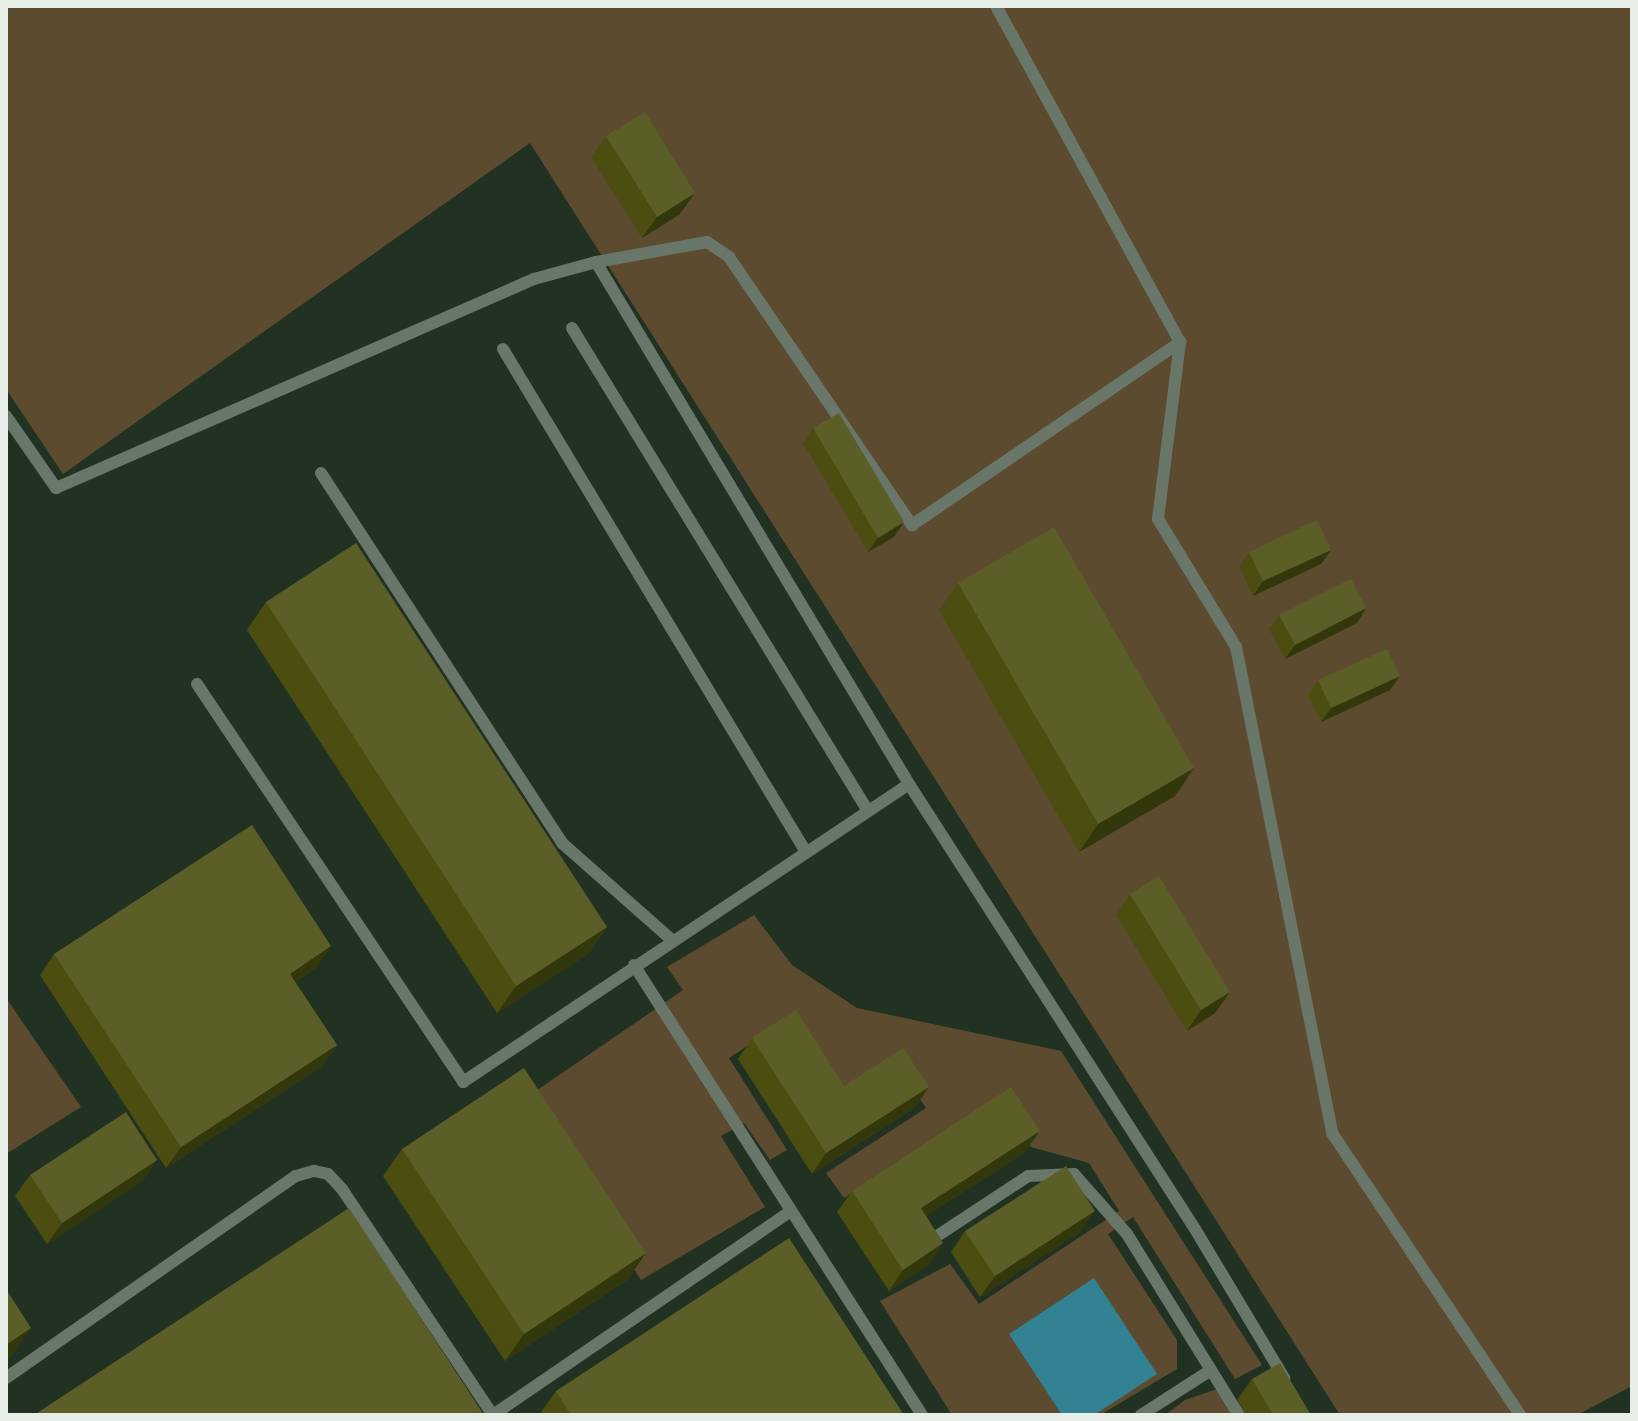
<!DOCTYPE html>
<style>
body{margin:0}
#map{position:relative;width:1638px;height:1421px;overflow:hidden;background:#1e291f;font-family:"Fira Sans",sans-serif}
div>[style]{position:absolute}
.built>*{inset:0;background:#213222}
.green>*{inset:0;background:#5d4b30}
.water>*{inset:0;background:#338293}
.service>*{height:12px;margin:-6px;padding:0 6px;transform-origin:6px;border-radius:6px;background:#69766a}
.wall>*{inset:0;background:#4b4e10}
.shaded-wall>*{inset:0;background:#32380c}
.building>*{inset:0;background:#5b5f27}
span{translate:-50% -50%;white-space:nowrap;text-align:center;line-height:1.15;-webkit-text-stroke:6px #152015;paint-order:stroke}
.frame{position:absolute;inset:0;border:8px solid #e6eee7;pointer-events:none}
</style>
<div id="map">
<div class="built">
<i style="clip-path:polygon(6px 6px,1632px 6px,1632px 1415px,6px 1415px)"></i>
</div>
<div class="green">
<i style="clip-path:polygon(6px 6px,1632px 6px,1632px 1386px,1577px 1415px,1340px 1415px,530px 143px,63px 474px,6px 389px)"></i>
<i style="clip-path:polygon(754px 915px,792px 965px,857px 1008px,1061px 1051px,1262px 1365px,1235px 1379px,1133px 1217px,1108px 1234px,1177px 1340px,1177px 1369px,1100px 1415px,952px 1415px,880px 1301px,950px 1264px,979px 1304px,1119px 1211px,1089px 1163px,1031px 1147px,999px 1098px,844px 1198px,826px 1173px,926px 1108px,892px 1059px,831px 1093px,783px 1022px,729px 1058px,787px 1150px,770px 1160px,744px 1123px,721px 1136px,765px 1207px,641px 1280px,583px 1193px,533px 1093px,683px 990px,667px 967px)"></i>
<i style="clip-path:polygon(6px 998px,81px 1107px,6px 1154px)"></i>
<i style="clip-path:polygon(1223px 1387px,1240px 1415px,1165px 1415px,1185px 1400px)"></i>
</div>
<div class="water">
<i style="clip-path:polygon(1094px 1278px,1157px 1374px,1094px 1415px,1062px 1415px,1009px 1334px)"></i>
</div>
<div class="service">
<i style="left:996px;top:6px;width:383px;rotate:61.3deg"></i>
<i style="left:596px;top:262px;width:113px;rotate:-10.2deg"></i>
<i style="left:707px;top:242px;width:27px;rotate:34deg"></i>
<i style="left:729px;top:257px;width:325px;rotate:55.7deg"></i>
<i style="left:912px;top:525px;width:325px;rotate:-34.3deg"></i>
<i style="left:1180px;top:342px;width:178px;rotate:97.1deg"></i>
<i style="left:1158px;top:519px;width:150px;rotate:58.6deg"></i>
<i style="left:1236px;top:647px;width:495px;rotate:78.8deg"></i>
<i style="left:1332px;top:1133px;width:339px;rotate:56.3deg"></i>
<i style="left:572px;top:328px;width:566px;rotate:58.5deg"></i>
<i style="left:503px;top:349px;width:587px;rotate:58.94deg"></i>
<i style="left:6px;top:416px;width:88px;rotate:55.2deg"></i>
<i style="left:56px;top:488px;width:522px;rotate:-23.62deg"></i>
<i style="left:534px;top:279px;width:64px;rotate:-15.3deg"></i>
<i style="left:596px;top:262px;width:609px;rotate:59.05deg"></i>
<i style="left:909px;top:784px;width:529px;rotate:57.27deg"></i>
<i style="left:1195px;top:1229px;width:174px;rotate:59.1deg"></i>
<i style="left:321px;top:473px;width:442px;rotate:56.9deg"></i>
<i style="left:562px;top:843px;width:145px;rotate:41.4deg"></i>
<i style="left:197px;top:684px;width:479px;rotate:56.2deg"></i>
<i style="left:463px;top:1082px;width:536px;rotate:-33.75deg"></i>
<i style="left:634px;top:965px;width:534px;rotate:57.38deg"></i>
<i style="left:931px;top:1240px;width:116px;rotate:-33.4deg"></i>
<i style="left:1028px;top:1176px;width:46px;rotate:-2.5deg"></i>
<i style="left:1074px;top:1174px;width:80px;rotate:48.5deg"></i>
<i style="left:1127px;top:1234px;width:213px;rotate:58.3deg"></i>
<i style="left:6px;top:1378px;width:353px;rotate:-34.9deg"></i>
<i style="left:296px;top:1176px;width:19px;rotate:-16deg"></i>
<i style="left:314px;top:1171px;width:14px;rotate:12deg"></i>
<i style="left:328px;top:1174px;width:21px;rotate:47deg"></i>
<i style="left:342px;top:1189px;width:272px;rotate:56.3deg"></i>
<i style="left:493px;top:1415px;width:360px;rotate:-34.4deg"></i>
<i style="left:1141px;top:1415px;width:83px;rotate:-32.7deg"></i>
</div>
<div class="wall">
<i style="clip-path:polygon(606px 136px,680px 214px,642px 238px,591px 157px)"></i>
<i style="clip-path:polygon(813px 428px,894px 537px,868px 552px,803px 443px)"></i>
<i style="clip-path:polygon(1331px 550px,1321px 564px,1253px 596px,1239px 566px,1249px 552px)"></i>
<i style="clip-path:polygon(958px 583px,1194px 768px,1175px 796px,1079px 852px,939px 610px)"></i>
<i style="clip-path:polygon(266px 602px,607px 927px,588px 954px,497px 1013px,247px 630px)"></i>
<i style="clip-path:polygon(1279px 615px,1357px 623px,1285px 659px,1269px 629px)"></i>
<i style="clip-path:polygon(1400px 676px,1390px 690px,1321px 722px,1308px 695px,1318px 680px)"></i>
<i style="clip-path:polygon(1130px 894px,1230px 992px,1215px 1013px,1187px 1031px,1116px 915px)"></i>
<i style="clip-path:polygon(54px 954px,317px 967px,295px 982px,337px 1045px,322px 1066px,166px 1168px,40px 975px)"></i>
<i style="clip-path:polygon(752px 1038px,844px 1086px,929px 1087px,914px 1108px,812px 1174px,738px 1059px)"></i>
<i style="clip-path:polygon(402px 1149px,646px 1253px,627px 1280px,505px 1361px,383px 1176px)"></i>
<i style="clip-path:polygon(1025px 1152px,926px 1216px,943px 1243px,929px 1264px,889px 1291px,837px 1212px,852px 1191px)"></i>
<i style="clip-path:polygon(157px 1160px,142px 1181px,47px 1244px,15px 1196px,30px 1175px)"></i>
<i style="clip-path:polygon(965px 1231px,1080px 1232px,980px 1297px,951px 1252px)"></i>
<i style="clip-path:polygon(1252px 1379px,1311px 1415px,1246px 1415px,1237px 1400px)"></i>
<i style="clip-path:polygon(556px 1391px,904px 1415px,543px 1415px,541px 1412px)"></i>
</div>
<div class="shaded-wall">
<i style="clip-path:polygon(695px 193px,680px 214px,642px 238px,657px 217px)"></i>
<i style="clip-path:polygon(904px 522px,894px 537px,868px 552px,878px 538px)"></i>
<i style="clip-path:polygon(1331px 550px,1321px 564px,1253px 596px,1263px 581px)"></i>
<i style="clip-path:polygon(1366px 608px,1357px 623px,1285px 659px,1295px 645px)"></i>
<i style="clip-path:polygon(1400px 676px,1390px 690px,1321px 722px,1331px 708px)"></i>
<i style="clip-path:polygon(1194px 768px,1175px 796px,1079px 852px,1098px 824px)"></i>
<i style="clip-path:polygon(607px 927px,588px 954px,497px 1013px,516px 986px)"></i>
<i style="clip-path:polygon(331px 946px,317px 967px,276px 995px,290px 974px)"></i>
<i style="clip-path:polygon(1230px 992px,1215px 1013px,1187px 1031px,1201px 1010px)"></i>
<i style="clip-path:polygon(337px 1045px,322px 1066px,166px 1168px,181px 1147px)"></i>
<i style="clip-path:polygon(929px 1087px,914px 1108px,812px 1174px,826px 1153px)"></i>
<i style="clip-path:polygon(1040px 1131px,1025px 1152px,906px 1229px,921px 1208px)"></i>
<i style="clip-path:polygon(157px 1160px,142px 1181px,47px 1244px,62px 1223px)"></i>
<i style="clip-path:polygon(1095px 1211px,1080px 1232px,980px 1297px,995px 1276px)"></i>
<i style="clip-path:polygon(943px 1243px,929px 1264px,889px 1291px,903px 1270px)"></i>
<i style="clip-path:polygon(646px 1253px,627px 1280px,505px 1361px,524px 1334px)"></i>
<i style="clip-path:polygon(31px 1328px,12px 1356px,6px 1360px,6px 1345px)"></i>
</div>
<div class="building">
<i style="clip-path:polygon(645px 112px,695px 193px,657px 217px,606px 136px)"></i>
<i style="clip-path:polygon(839px 413px,904px 522px,878px 538px,813px 428px)"></i>
<i style="clip-path:polygon(1317px 520px,1331px 550px,1263px 581px,1249px 552px)"></i>
<i style="clip-path:polygon(1054px 527px,1194px 768px,1098px 824px,958px 583px)"></i>
<i style="clip-path:polygon(356px 543px,607px 927px,516px 986px,266px 602px)"></i>
<i style="clip-path:polygon(1351px 579px,1366px 608px,1295px 645px,1279px 615px)"></i>
<i style="clip-path:polygon(1387px 649px,1400px 676px,1331px 708px,1318px 680px)"></i>
<i style="clip-path:polygon(252px 825px,331px 946px,290px 974px,337px 1045px,181px 1147px,54px 954px)"></i>
<i style="clip-path:polygon(1159px 876px,1230px 992px,1201px 1010px,1130px 894px)"></i>
<i style="clip-path:polygon(796px 1010px,844px 1086px,903px 1048px,929px 1087px,826px 1153px,752px 1038px)"></i>
<i style="clip-path:polygon(524px 1068px,646px 1253px,524px 1334px,402px 1149px)"></i>
<i style="clip-path:polygon(1011px 1087px,1040px 1131px,921px 1208px,943px 1243px,903px 1270px,852px 1191px)"></i>
<i style="clip-path:polygon(126px 1112px,157px 1160px,62px 1223px,30px 1175px)"></i>
<i style="clip-path:polygon(1066px 1166px,1095px 1211px,995px 1276px,965px 1231px)"></i>
<i style="clip-path:polygon(349px 1208px,484px 1415px,34px 1415px)"></i>
<i style="clip-path:polygon(789px 1238px,904px 1415px,571px 1415px,556px 1391px)"></i>
<i style="clip-path:polygon(6px 1289px,31px 1328px,6px 1345px)"></i>
<i style="clip-path:polygon(1280px 1363px,1311px 1415px,1273px 1415px,1252px 1379px)"></i>
</div>
<div class="frame"></div>
</div>
